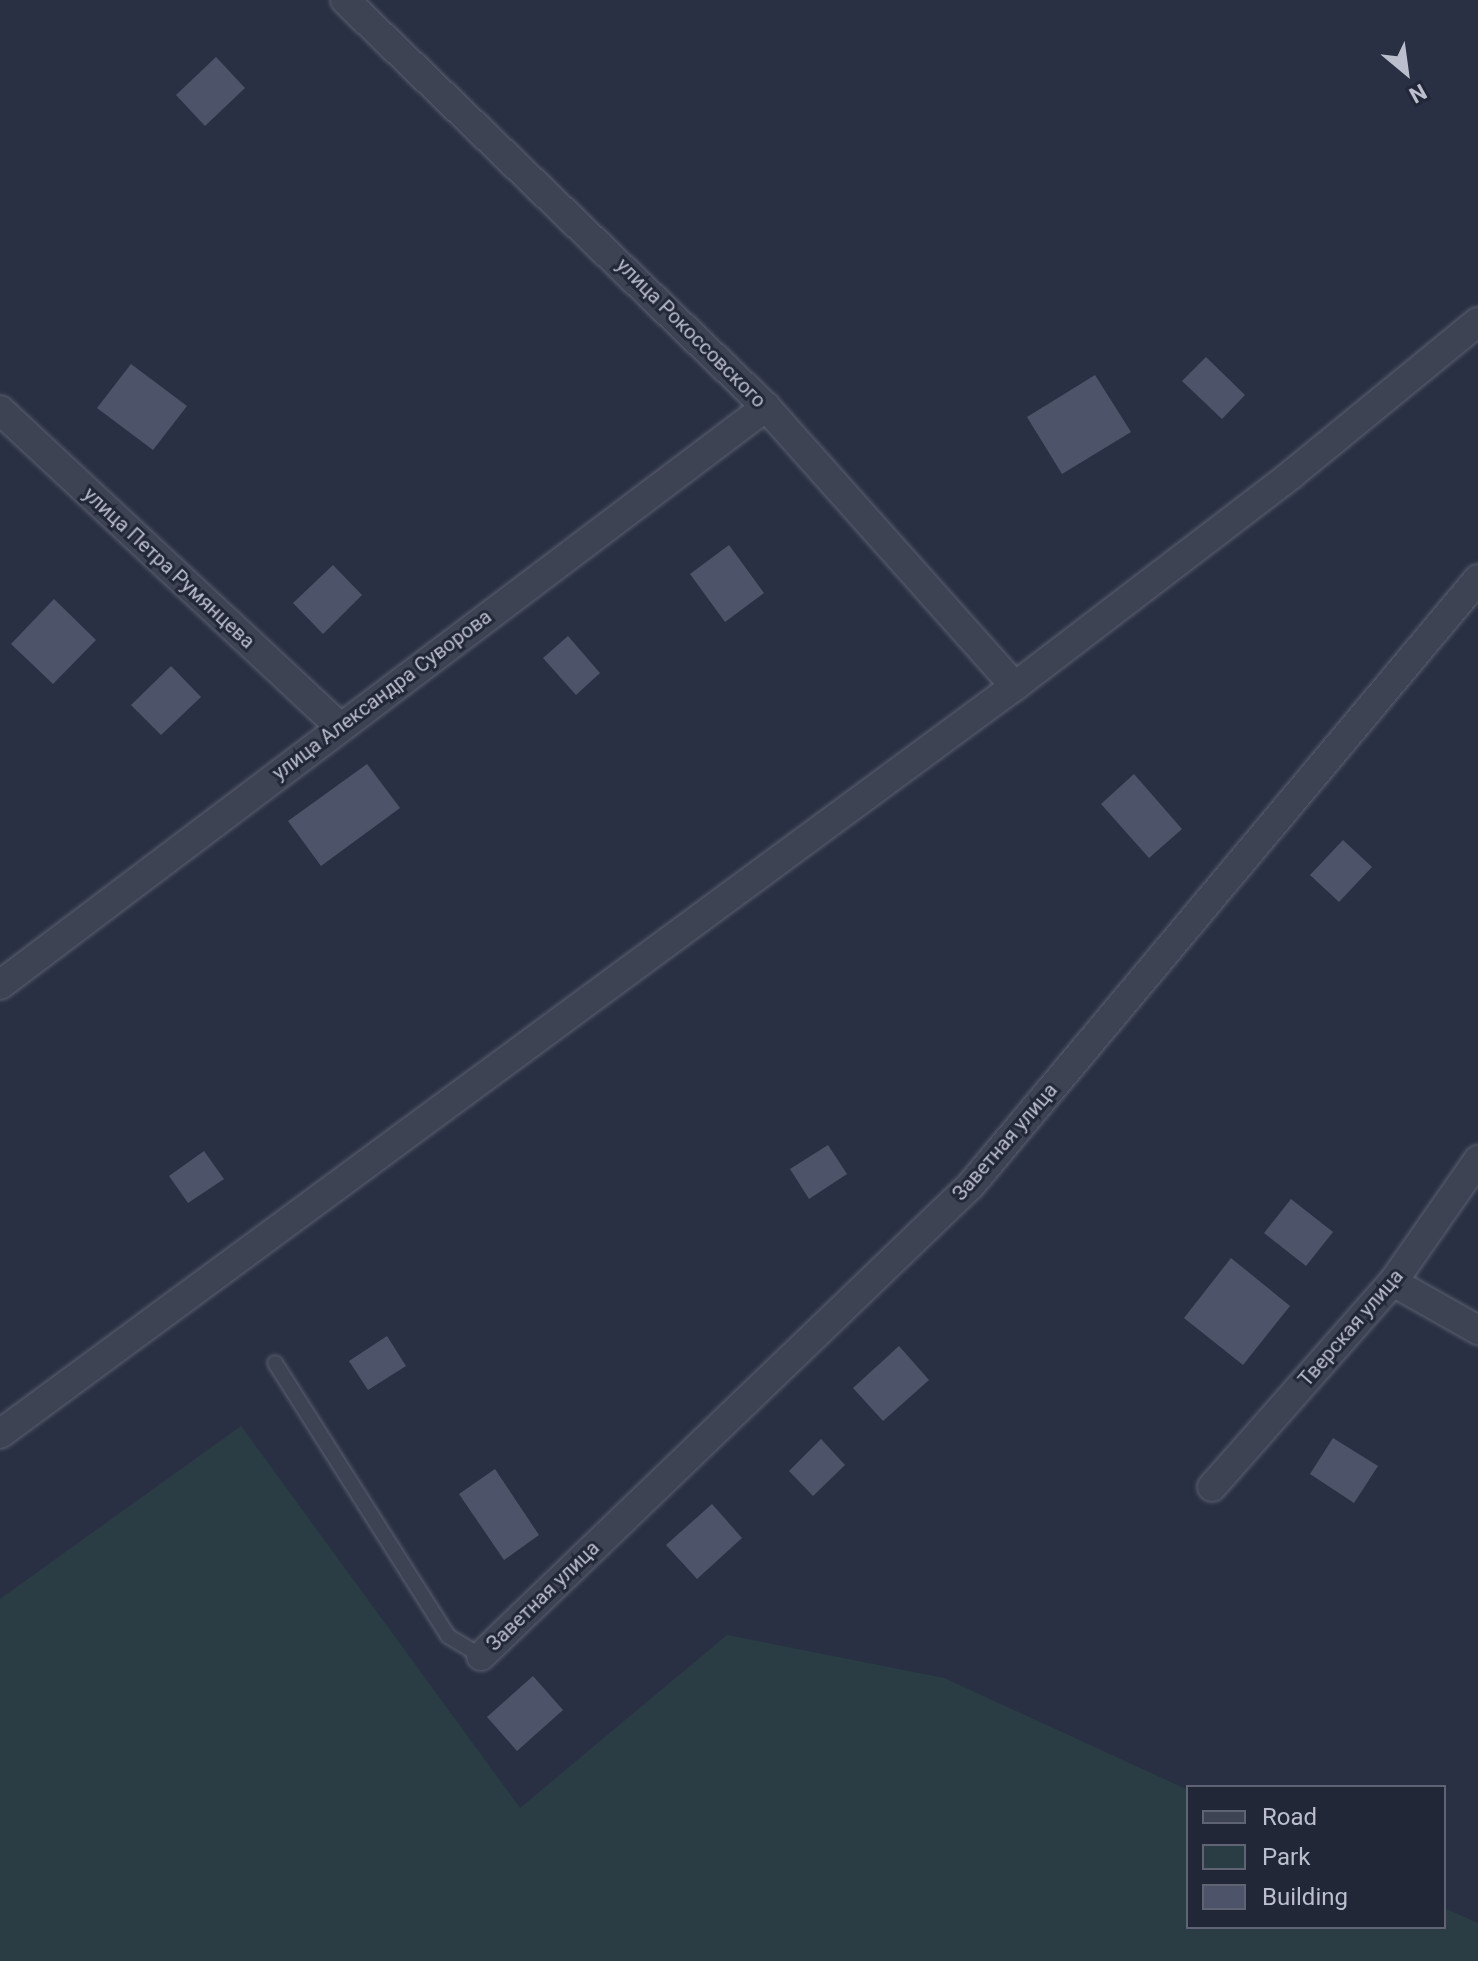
<!DOCTYPE html>
<meta charset="utf-8">
<style>
body{margin:0}
#map{position:relative;width:1478px;height:1961px;overflow:hidden;background:#293043;font-family:Roboto,sans-serif}
div>[style]{position:absolute}
.green>*{inset:0;background:#2b3d44}
.building>*{inset:0;background:#4d5469}
.roads{filter:drop-shadow(0 0 2px #5c6070) drop-shadow(0 0 2px #5c6070)}
.lane>*{height:14px;margin:-7px;padding:0 7px;transform-origin:7px;border-radius:7px;background:#3d4353}
.street>*{height:28px;margin:-14px;padding:0 14px;transform-origin:14px;border-radius:14px;background:#3d4353}
span{translate:-50% -50%;white-space:nowrap;text-align:center;line-height:1.15;-webkit-text-stroke:6px #222738;paint-order:stroke}
.street-label{font-size:20px;color:#bbbecc}
.legend{position:absolute;left:1186px;top:1785px;width:260px;height:144px;box-sizing:border-box;background:#222738;border:2px solid #5f6373;margin:0;padding:10px 14px;list-style:none;font-size:24px;color:#bbbecc}
.legend li{display:flex;align-items:center;gap:16px;height:40px}
.legend b{width:40px;border:2px solid #5f6373}
.north{position:absolute;left:1366px;top:32px;width:80px;height:80px;-webkit-text-stroke:6px #222738;paint-order:stroke;rotate:151deg;font-size:22px;font-weight:700;line-height:32px;text-align:center;color:#bbbecc}
.north::after{content:'';display:block;margin:auto;width:28px;height:36px;background:#bbbecc;clip-path:polygon(50% 0,100% 100%,50% 72%,0 100%)}
</style>
<div id="map">
<div class="green">
<i style="clip-path:polygon(241px 1426px,520px 1808px,727px 1635px,944px 1678px,1188px 1790px,1188px 1927px,1444px 1927px,1444px 1908px,1478px 1923px,1478px 1961px,0 1961px,0 1599px)"></i>
</div>
<div class="building">
<i style="clip-path:polygon(216px 57px,245px 88px,205px 126px,176px 95px)"></i>
<i style="clip-path:polygon(1206px 357px,1245px 395px,1222px 419px,1182px 381px)"></i>
<i style="clip-path:polygon(131px 364px,187px 406px,153px 450px,97px 408px)"></i>
<i style="clip-path:polygon(1095px 375px,1131px 432px,1062px 474px,1027px 417px)"></i>
<i style="clip-path:polygon(729px 545px,764px 593px,725px 622px,690px 574px)"></i>
<i style="clip-path:polygon(333px 565px,362px 595px,323px 634px,293px 603px)"></i>
<i style="clip-path:polygon(54px 599px,96px 640px,53px 684px,11px 644px)"></i>
<i style="clip-path:polygon(568px 636px,600px 673px,576px 695px,543px 658px)"></i>
<i style="clip-path:polygon(171px 666px,201px 697px,161px 735px,131px 705px)"></i>
<i style="clip-path:polygon(367px 764px,400px 808px,321px 866px,288px 821px)"></i>
<i style="clip-path:polygon(1134px 774px,1182px 829px,1149px 858px,1101px 804px)"></i>
<i style="clip-path:polygon(1343px 840px,1372px 867px,1339px 902px,1310px 875px)"></i>
<i style="clip-path:polygon(828px 1145px,847px 1174px,809px 1199px,790px 1169px)"></i>
<i style="clip-path:polygon(204px 1151px,224px 1179px,188px 1203px,169px 1176px)"></i>
<i style="clip-path:polygon(1291px 1199px,1333px 1232px,1306px 1266px,1264px 1233px)"></i>
<i style="clip-path:polygon(1231px 1258px,1290px 1306px,1243px 1365px,1184px 1318px)"></i>
<i style="clip-path:polygon(387px 1336px,406px 1366px,368px 1390px,349px 1361px)"></i>
<i style="clip-path:polygon(899px 1346px,929px 1380px,883px 1421px,853px 1388px)"></i>
<i style="clip-path:polygon(1333px 1438px,1378px 1466px,1354px 1503px,1310px 1474px)"></i>
<i style="clip-path:polygon(821px 1439px,845px 1465px,813px 1496px,789px 1471px)"></i>
<i style="clip-path:polygon(495px 1469px,539px 1535px,504px 1560px,459px 1494px)"></i>
<i style="clip-path:polygon(712px 1504px,742px 1538px,697px 1579px,666px 1545px)"></i>
<i style="clip-path:polygon(533px 1676px,563px 1710px,517px 1751px,487px 1717px)"></i>
</div>
<div class="roads">
<div class="lane">
<i style="left:275px;top:1363px;width:323px;rotate:57.6deg"></i>
<i style="left:448px;top:1636px;width:39px;rotate:31deg"></i>
</div>
<div class="street">
<i style="left:345px;top:0;width:586px;rotate:44.03deg"></i>
<i style="left:766px;top:407px;width:374px;rotate:48.3deg"></i>
<i style="left:0;top:410px;width:463px;rotate:43deg"></i>
<i style="left:0;top:985px;width:960px;rotate:-37.04deg"></i>
<i style="left:1393px;top:1282px;width:98px;rotate:29.5deg"></i>
<i style="left:0;top:1434px;width:1261px;rotate:-36.39deg"></i>
<i style="left:1015px;top:686px;width:349px;rotate:-37.4deg"></i>
<i style="left:1292px;top:474px;width:240px;rotate:-39.3deg"></i>
<i style="left:1212px;top:1487px;width:273px;rotate:-48.6deg"></i>
<i style="left:1393px;top:1282px;width:149px;rotate:-55.1deg"></i>
<i style="left:481px;top:1656px;width:680px;rotate:-43.87deg"></i>
<i style="left:971px;top:1185px;width:790px;rotate:-50.08deg"></i>
</div>
</div>
<div class="street-label">
<span style="left:691px;top:333px;rotate:45deg">улица Рокоссовского</span>
<span style="left:169px;top:568px;rotate:43deg">улица Петра Румянцева</span>
<span style="left:382px;top:695px;rotate:-37deg">улица Александра Суворова</span>
<span style="left:1005px;top:1142px;rotate:-49deg">Заветная улица</span>
<span style="left:1351px;top:1328px;rotate:-49deg">Тверская улица</span>
<span style="left:543px;top:1596px;rotate:-44deg">Заветная улица</span>
</div>
<ul class="legend">
<li><b style="height:10px;background:#3d4353"></b>Road</li>
<li><b style="height:22px;background:#2b3d44"></b>Park</li>
<li><b style="height:22px;background:#4d5469"></b>Building</li>
</ul>
<div class="north">N</div>
</div>
